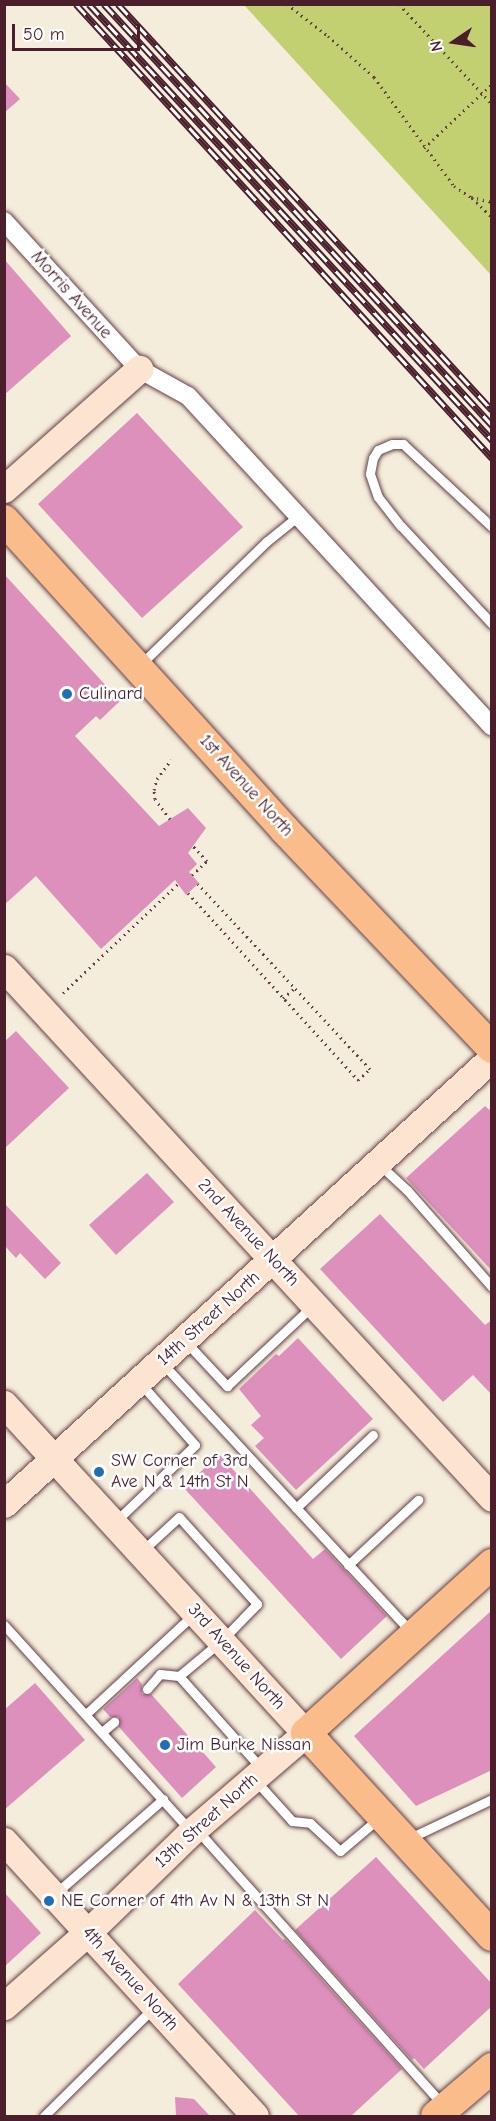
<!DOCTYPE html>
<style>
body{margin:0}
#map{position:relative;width:496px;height:2121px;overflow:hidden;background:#f5eddb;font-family:"Comic Neue",sans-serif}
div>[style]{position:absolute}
.green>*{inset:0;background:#c3d071}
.building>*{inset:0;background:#dd90bc}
.path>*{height:3px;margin-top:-1.5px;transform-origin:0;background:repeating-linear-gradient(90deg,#643e45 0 1.5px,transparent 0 6px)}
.roads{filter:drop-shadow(0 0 2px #643e45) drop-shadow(0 0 2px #643e45)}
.lane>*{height:9px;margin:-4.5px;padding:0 4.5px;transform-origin:4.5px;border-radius:4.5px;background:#fff}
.street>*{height:18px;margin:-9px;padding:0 9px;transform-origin:9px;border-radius:9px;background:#fff}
.secondary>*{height:27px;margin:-13.5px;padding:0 13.5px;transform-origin:13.5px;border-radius:13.5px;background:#fde4d0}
.primary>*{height:30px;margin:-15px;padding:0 15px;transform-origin:15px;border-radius:15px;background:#f9bc8a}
.rail>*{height:7px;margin-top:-3.5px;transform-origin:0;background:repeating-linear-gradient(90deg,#fff 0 14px,#4a1f2b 0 28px);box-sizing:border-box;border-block:2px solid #4a1f2b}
.dots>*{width:16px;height:16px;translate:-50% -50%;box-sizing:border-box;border:3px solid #fff;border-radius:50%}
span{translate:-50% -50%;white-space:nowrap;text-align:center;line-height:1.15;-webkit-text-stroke:5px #fff;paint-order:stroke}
.street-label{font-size:18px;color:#4a1f2b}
.poi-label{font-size:18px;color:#4a1f2b}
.left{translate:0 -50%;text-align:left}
.frame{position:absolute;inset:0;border:6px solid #4a1f2b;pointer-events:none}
.north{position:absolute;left:424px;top:12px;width:60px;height:60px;-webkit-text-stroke:4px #fff;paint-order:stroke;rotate:257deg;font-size:16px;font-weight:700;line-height:24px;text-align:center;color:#4a1f2b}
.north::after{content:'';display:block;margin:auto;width:21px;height:27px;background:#4a1f2b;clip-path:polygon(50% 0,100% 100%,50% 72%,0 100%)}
.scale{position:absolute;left:12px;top:24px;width:128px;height:27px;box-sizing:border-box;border:3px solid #4a1f2b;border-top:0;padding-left:8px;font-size:18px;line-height:21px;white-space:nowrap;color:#4a1f2b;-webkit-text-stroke:4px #fff;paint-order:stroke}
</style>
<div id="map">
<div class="green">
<i style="clip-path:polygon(244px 5px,491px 5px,491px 275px)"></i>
</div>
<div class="building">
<i style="clip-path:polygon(4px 82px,20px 99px,4px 113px)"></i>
<i style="clip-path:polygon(4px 259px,71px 336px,4px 395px)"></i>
<i style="clip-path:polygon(137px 413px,243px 527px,142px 618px,38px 504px)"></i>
<i style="clip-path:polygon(4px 574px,120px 701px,100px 720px,96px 716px,75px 736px,159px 826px,188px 808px,206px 828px,188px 853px,197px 864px,189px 872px,199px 883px,186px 895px,175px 880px,101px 949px,36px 876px,4px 905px)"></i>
<i style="clip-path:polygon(16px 1031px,69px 1088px,4px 1149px,4px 1042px)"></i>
<i style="clip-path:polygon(485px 1106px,492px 1112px,492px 1271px,406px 1178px)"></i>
<i style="clip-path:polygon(147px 1173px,174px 1202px,116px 1255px,89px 1225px)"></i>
<i style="clip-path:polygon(4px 1203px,61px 1263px,45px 1279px,20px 1253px,16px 1258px,4px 1245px)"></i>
<i style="clip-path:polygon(380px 1214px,485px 1325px,492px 1320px,492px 1395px,473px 1375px,443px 1402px,320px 1269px)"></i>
<i style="clip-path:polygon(298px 1338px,373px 1419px,296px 1490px,255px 1446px,264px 1438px,251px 1425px,261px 1416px,239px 1389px,276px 1354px,279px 1356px)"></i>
<i style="clip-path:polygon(219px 1454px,313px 1559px,325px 1549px,387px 1616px,341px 1659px,184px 1488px)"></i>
<i style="clip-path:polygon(492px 1610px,492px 1770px,416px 1806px,354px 1736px)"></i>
<i style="clip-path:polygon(137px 1678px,142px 1684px,142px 1694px,151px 1694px,216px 1767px,182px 1798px,119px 1727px,119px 1717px,110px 1717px,103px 1709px)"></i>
<i style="clip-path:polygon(35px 1683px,85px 1740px,4px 1810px,4px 1710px)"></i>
<i style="clip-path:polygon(376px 1857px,492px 1984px,492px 2006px,424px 2069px,414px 2058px,412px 2060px,295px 1930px)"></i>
<i style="clip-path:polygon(4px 1892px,41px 1933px,4px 1967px)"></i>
<i style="clip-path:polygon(255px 1910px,283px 1940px,285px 1939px,402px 2069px,351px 2116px,299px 2116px,178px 1984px)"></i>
<i style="clip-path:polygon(175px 2097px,194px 2099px,210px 2116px,176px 2116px)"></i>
</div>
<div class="path">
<i style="left:287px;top:4px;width:52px;rotate:38deg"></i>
<i style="left:328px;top:36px;width:62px;rotate:41.7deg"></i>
<i style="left:374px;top:77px;width:135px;rotate:53.7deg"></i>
<i style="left:454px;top:186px;width:20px;rotate:33deg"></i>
<i style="left:471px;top:197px;width:22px;rotate:13deg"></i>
<i style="left:374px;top:4px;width:34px"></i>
<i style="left:399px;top:4px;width:137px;rotate:47.1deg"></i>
<i style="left:424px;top:148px;width:93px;rotate:-43.3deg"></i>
<i style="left:472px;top:198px;width:28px;rotate:44deg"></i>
<i style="left:170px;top:819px;width:25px;rotate:-127deg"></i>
<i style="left:155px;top:799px;width:9px;rotate:-96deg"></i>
<i style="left:154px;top:790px;width:11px;rotate:-75deg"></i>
<i style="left:157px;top:779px;width:24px;rotate:-54deg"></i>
<i style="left:192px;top:875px;width:21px;rotate:-43deg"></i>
<i style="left:207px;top:861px;width:21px;rotate:-133deg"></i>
<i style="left:188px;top:893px;width:253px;rotate:47.7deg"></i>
<i style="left:358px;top:1080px;width:16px;rotate:-43deg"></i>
<i style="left:370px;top:1069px;width:253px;rotate:-132.9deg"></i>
<i style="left:63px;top:993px;width:158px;rotate:-43.5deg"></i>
<i style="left:283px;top:998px;width:16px;rotate:-40deg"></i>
</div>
<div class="roads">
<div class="lane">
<i style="left:492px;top:527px;width:122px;rotate:-137deg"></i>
<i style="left:403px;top:444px;width:11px;rotate:180deg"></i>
<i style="left:392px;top:444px;width:15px;rotate:157deg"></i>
<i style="left:378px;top:450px;width:9px;rotate:122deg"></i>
<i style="left:373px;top:458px;width:16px;rotate:101deg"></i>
<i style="left:370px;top:474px;width:24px;rotate:71deg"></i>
<i style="left:378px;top:497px;width:37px;rotate:52deg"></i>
<i style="left:401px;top:526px;width:134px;rotate:47.1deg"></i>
<i style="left:141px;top:664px;width:175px;rotate:-44.3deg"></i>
<i style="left:266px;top:542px;width:41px;rotate:-39.1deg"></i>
<i style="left:380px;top:1165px;width:37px;rotate:43deg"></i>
<i style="left:407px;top:1190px;width:129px;rotate:48.8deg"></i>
<i style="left:185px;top:1341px;width:62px;rotate:47deg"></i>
<i style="left:227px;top:1386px;width:115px;rotate:-43.2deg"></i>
<i style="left:163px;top:1364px;width:364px;rotate:47.2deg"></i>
<i style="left:296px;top:1508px;width:106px;rotate:-43.5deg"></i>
<i style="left:115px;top:1522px;width:111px;rotate:-43.9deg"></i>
<i style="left:195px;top:1445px;width:81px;rotate:-131.5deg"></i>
<i style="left:142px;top:1551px;width:50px;rotate:-42.6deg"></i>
<i style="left:179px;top:1517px;width:117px;rotate:48.1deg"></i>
<i style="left:257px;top:1604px;width:52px;rotate:134.2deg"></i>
<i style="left:221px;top:1641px;width:55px;rotate:140.2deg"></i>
<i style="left:348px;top:1565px;width:96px;rotate:-42.9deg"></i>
<i style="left:4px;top:1625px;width:277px;rotate:47.8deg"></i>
<i style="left:147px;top:1689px;width:20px;rotate:-49deg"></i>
<i style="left:160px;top:1674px;width:19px;rotate:6deg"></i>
<i style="left:179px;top:1676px;width:125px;rotate:48.3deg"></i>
<i style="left:86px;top:1714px;width:147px;rotate:-42.8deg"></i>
<i style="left:102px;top:1732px;width:16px;rotate:-40deg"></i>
<i style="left:255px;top:1780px;width:55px;rotate:47.9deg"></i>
<i style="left:292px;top:1821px;width:18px;rotate:6deg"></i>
<i style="left:310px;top:1823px;width:41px;rotate:43deg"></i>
<i style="left:340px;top:1851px;width:51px;rotate:-40.2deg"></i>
<i style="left:197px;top:1830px;width:370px;rotate:48.2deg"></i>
<i style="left:410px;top:1838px;width:91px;rotate:-25.4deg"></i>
<i style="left:55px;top:1894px;width:144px;rotate:-41.3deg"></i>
<i style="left:44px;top:2116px;width:153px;rotate:-44.7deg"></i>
</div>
<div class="street">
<i style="left:4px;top:221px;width:200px;rotate:47.6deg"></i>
<i style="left:139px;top:369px;width:56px;rotate:28.9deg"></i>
<i style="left:188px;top:396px;width:449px;rotate:47.4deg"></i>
</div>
<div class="secondary">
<i style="left:4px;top:489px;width:181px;rotate:-41.6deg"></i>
<i style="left:4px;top:968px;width:720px;rotate:47.36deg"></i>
<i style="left:4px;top:1404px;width:447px;rotate:47.5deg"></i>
<i style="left:306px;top:1733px;width:150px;rotate:139.3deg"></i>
<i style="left:192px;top:1831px;width:145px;rotate:135.8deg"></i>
<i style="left:88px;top:1932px;width:112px;rotate:138.6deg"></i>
<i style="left:4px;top:1504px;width:661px;rotate:-42.43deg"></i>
<i style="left:4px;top:1841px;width:372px;rotate:47.6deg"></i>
</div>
<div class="primary">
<i style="left:4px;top:520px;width:417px;rotate:47.8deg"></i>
<i style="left:284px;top:829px;width:302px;rotate:46.5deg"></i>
<i style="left:492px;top:1564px;width:251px;rotate:137.7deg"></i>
<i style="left:306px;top:1733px;width:275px;rotate:47.5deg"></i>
<i style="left:436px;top:2116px;width:74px;rotate:-40.6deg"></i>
</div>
</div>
<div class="rail">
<i style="left:76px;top:4px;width:616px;rotate:47.5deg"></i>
<i style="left:89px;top:4px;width:594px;rotate:47.25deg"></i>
<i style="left:104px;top:4px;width:573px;rotate:47.34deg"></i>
<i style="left:118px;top:4px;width:552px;rotate:47.35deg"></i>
</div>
<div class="dots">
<i style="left:67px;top:694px;background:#1f6fb2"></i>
<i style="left:99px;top:1472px;background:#1f6fb2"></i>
<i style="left:165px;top:1745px;background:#1f6fb2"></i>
<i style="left:49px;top:1901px;background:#1f6fb2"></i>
</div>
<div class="street-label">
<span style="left:71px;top:295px;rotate:48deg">Morris Avenue</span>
<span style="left:246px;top:786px;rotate:48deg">1st Avenue North</span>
<span style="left:248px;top:1233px;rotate:47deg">2nd Avenue North</span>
<span style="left:209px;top:1319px;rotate:-42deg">14th Street North</span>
<span style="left:236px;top:1657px;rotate:48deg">3rd Avenue North</span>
<span style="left:207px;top:1821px;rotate:-42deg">13th Street North</span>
<span style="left:130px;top:1979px;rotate:48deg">4th Avenue North</span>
</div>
<div class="poi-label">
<span class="left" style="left:79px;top:694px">Culinard</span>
<span class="left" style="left:111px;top:1472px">SW Corner of 3rd<br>Ave N &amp; 14th St N</span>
<span class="left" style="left:177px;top:1745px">Jim Burke Nissan</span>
<span class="left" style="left:61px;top:1901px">NE Corner of 4th Av N &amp; 13th St N</span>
</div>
<div class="frame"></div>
<div class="north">N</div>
<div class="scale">50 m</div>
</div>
